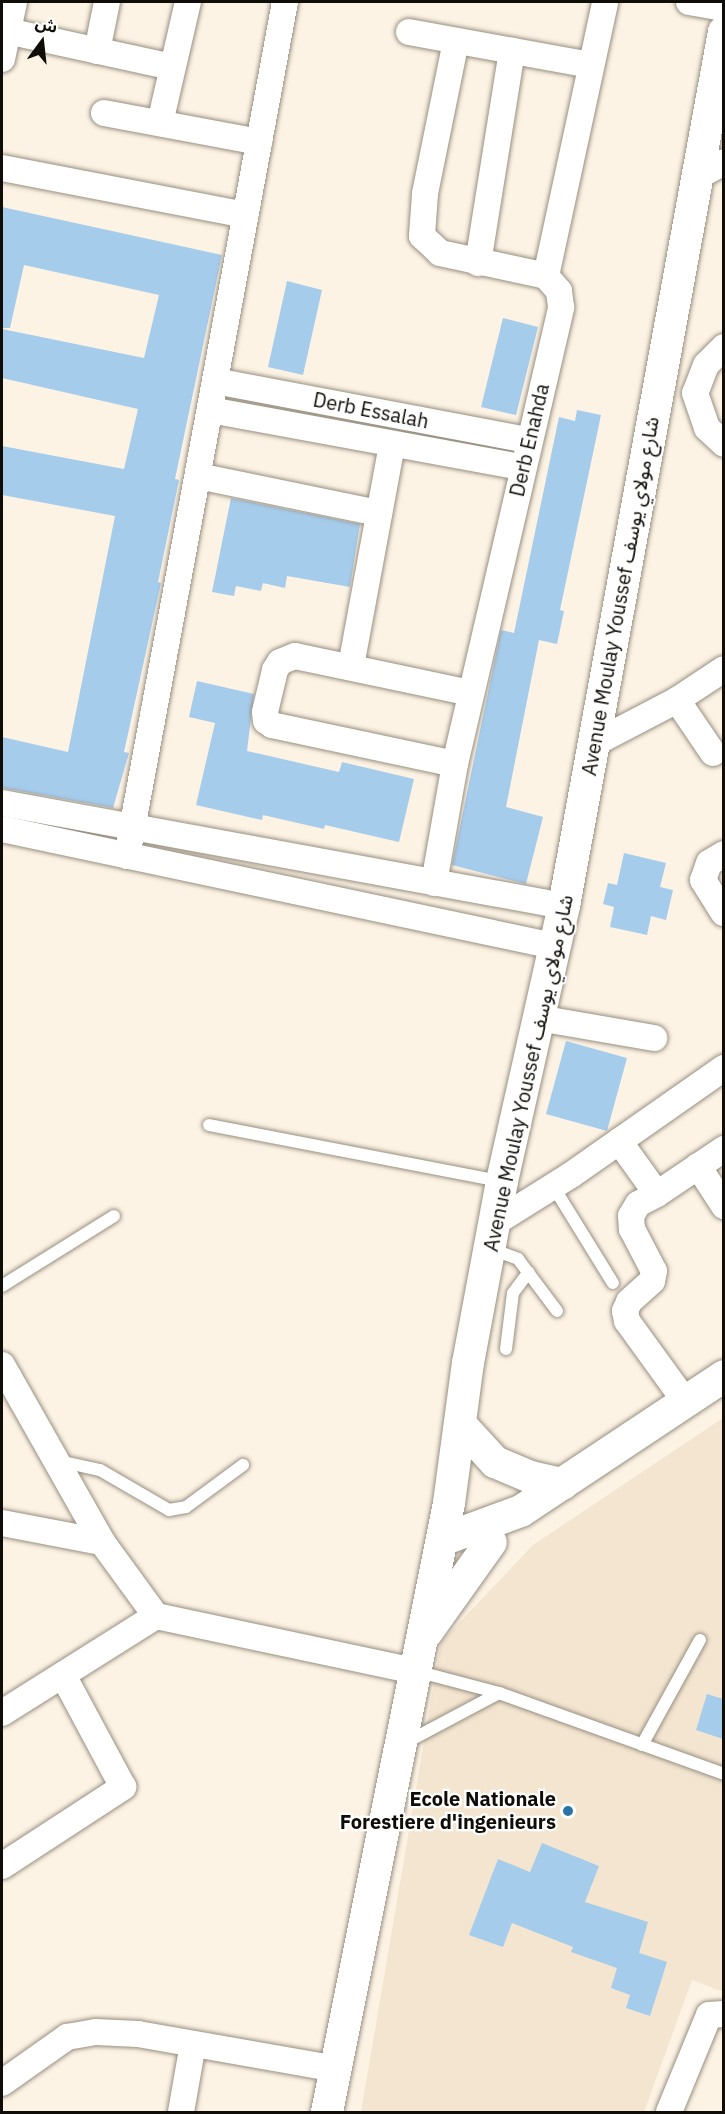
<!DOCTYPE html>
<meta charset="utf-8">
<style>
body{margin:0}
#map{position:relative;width:725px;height:2114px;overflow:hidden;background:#fcf3e4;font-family:"IBM Plex Sans","Noto Sans Arabic",sans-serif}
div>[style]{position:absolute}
.built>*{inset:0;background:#f3e5d0}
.building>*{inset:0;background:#a6ccec}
.roads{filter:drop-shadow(0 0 2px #988f81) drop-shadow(0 0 2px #988f81)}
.service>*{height:12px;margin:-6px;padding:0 6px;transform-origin:6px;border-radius:6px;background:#fff}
.minor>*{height:26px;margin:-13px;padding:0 13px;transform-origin:13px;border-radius:13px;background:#fff}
.tertiary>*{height:32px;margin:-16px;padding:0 16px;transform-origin:16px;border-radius:16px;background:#fff}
.dots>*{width:16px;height:16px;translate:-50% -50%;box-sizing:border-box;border:3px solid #fff;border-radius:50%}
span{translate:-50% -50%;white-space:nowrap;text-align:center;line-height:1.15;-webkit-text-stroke:4.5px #fff;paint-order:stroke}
.street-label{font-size:20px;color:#100d08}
.poi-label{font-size:20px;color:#100d08;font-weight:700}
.right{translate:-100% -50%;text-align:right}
.frame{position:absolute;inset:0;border:3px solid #100d08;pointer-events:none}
.north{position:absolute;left:12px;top:12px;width:60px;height:60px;-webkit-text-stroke:4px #fff;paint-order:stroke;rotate:15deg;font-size:16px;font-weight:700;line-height:24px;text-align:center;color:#100d08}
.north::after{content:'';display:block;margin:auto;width:21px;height:27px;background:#100d08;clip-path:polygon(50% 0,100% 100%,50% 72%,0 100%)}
</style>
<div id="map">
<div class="built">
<i style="clip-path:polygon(723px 1418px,723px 1992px,692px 1980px,644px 2112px,361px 2112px,441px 1642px,533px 1545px)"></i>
</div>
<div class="building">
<i style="clip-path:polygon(2px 207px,222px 255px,175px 479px,179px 480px,158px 582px,161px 583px,124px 752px,129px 753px,113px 808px,2px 788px,2px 737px,68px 752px,115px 516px,2px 495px,2px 446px,124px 469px,138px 409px,2px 378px,2px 329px,144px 358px,159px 295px,24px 265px,10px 328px,2px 328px)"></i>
<i style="clip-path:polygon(287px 281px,322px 290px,303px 375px,268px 367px)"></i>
<i style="clip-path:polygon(503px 318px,538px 327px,516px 415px,481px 407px)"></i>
<i style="clip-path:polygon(577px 410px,601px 415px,560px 610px,564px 611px,557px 644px,539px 640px,506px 807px,543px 817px,526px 884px,452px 865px,501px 630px,514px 633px,559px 417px,575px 421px)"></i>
<i style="clip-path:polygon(231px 498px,360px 524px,350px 587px,287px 576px,285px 588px,263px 583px,261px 591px,236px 586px,234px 596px,212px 592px)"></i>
<i style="clip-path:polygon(197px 681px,254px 694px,247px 751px,339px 772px,342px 762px,414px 779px,399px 842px,325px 825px,324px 829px,263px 815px,262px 820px,196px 805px,215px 723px,189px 717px)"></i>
<i style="clip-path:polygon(624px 853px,666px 863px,660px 887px,673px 890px,666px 920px,651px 916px,647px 935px,610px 927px,614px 907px,603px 904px,608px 883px,617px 885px)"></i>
<i style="clip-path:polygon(566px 1041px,627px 1058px,607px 1131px,546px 1114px)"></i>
<i style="clip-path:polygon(707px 1694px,723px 1699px,723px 1739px,696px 1730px)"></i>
<i style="clip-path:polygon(542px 1843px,599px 1866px,585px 1902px,648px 1922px,639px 1953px,667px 1962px,650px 2016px,626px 2008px,630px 1995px,611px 1988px,617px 1968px,571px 1952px,573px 1947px,512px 1923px,503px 1947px,469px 1935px,498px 1859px,530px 1872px)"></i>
</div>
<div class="roads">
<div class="service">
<i style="left:209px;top:1125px;width:297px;rotate:10.9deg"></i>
<i style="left:553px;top:1186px;width:114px;rotate:58.3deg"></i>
<i style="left:491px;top:1249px;width:29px;rotate:20deg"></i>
<i style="left:518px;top:1259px;width:65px;rotate:53.1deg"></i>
<i style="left:2px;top:1286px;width:132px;rotate:-32deg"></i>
<i style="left:506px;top:1349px;width:56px;rotate:-82.9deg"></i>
<i style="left:513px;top:1293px;width:26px;rotate:-53deg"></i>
<i style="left:59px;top:1461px;width:42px;rotate:12.4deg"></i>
<i style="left:100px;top:1470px;width:80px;rotate:30.1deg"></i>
<i style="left:169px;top:1510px;width:17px;rotate:-10deg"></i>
<i style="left:186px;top:1507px;width:71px;rotate:-36.4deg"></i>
<i style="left:416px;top:1671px;width:86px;rotate:14.8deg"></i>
<i style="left:499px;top:1693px;width:239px;rotate:19.8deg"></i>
<i style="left:405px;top:1743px;width:106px;rotate:-28deg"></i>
<i style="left:642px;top:1745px;width:120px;rotate:-61.1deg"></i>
</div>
<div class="minor">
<i style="left:689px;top:2px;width:36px;rotate:10deg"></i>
<i style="left:7px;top:31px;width:169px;rotate:12.3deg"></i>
<i style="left:409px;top:32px;width:184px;rotate:10.3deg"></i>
<i style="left:456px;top:41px;width:156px;rotate:101.5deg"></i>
<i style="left:425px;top:194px;width:42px;rotate:94.1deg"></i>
<i style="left:422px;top:236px;width:25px;rotate:43deg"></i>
<i style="left:440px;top:253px;width:108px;rotate:12.2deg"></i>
<i style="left:97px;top:51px;width:50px;rotate:-78.5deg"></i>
<i style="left:2px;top:59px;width:58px;rotate:-78.1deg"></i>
<i style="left:104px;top:113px;width:158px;rotate:10.6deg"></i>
<i style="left:160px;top:123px;width:124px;rotate:-77deg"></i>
<i style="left:2px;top:168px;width:248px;rotate:10.9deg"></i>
<i style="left:700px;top:175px;width:27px;rotate:-28deg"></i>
<i style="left:478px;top:263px;width:215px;rotate:-80.9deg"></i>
<i style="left:724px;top:347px;width:25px;rotate:135deg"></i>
<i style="left:706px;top:365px;width:30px;rotate:111deg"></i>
<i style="left:695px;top:393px;width:37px;rotate:71deg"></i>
<i style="left:707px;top:428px;width:23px;rotate:43deg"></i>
<i style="left:215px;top:381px;width:319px;rotate:10.7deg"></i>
<i style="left:210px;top:410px;width:316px;rotate:10.4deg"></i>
<i style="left:198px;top:476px;width:185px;rotate:11.6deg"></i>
<i style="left:351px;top:666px;width:225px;rotate:-79.5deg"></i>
<i style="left:677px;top:700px;width:64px;rotate:55.8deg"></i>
<i style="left:593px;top:744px;width:95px;rotate:-27.6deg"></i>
<i style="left:677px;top:700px;width:56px;rotate:-33.4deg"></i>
<i style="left:455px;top:764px;width:187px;rotate:-168deg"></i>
<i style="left:272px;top:725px;width:7px;rotate:-146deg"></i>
<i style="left:266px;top:721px;width:9px;rotate:-96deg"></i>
<i style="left:265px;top:712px;width:43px;rotate:-76.6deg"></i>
<i style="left:275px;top:670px;width:9px;rotate:-58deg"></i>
<i style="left:280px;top:662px;width:16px;rotate:-22deg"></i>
<i style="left:295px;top:656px;width:180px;rotate:11.9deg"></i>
<i style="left:2px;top:803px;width:571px;rotate:10.39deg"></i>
<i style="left:2px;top:829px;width:564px;rotate:11.97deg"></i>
<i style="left:724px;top:854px;width:17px;rotate:149deg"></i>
<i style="left:709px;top:863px;width:18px;rotate:109deg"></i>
<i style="left:703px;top:880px;width:39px;rotate:58deg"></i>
<i style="left:127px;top:856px;width:868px;rotate:-79.52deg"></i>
<i style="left:434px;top:883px;width:121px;rotate:-80deg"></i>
<i style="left:455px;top:764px;width:469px;rotate:-76.9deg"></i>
<i style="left:561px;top:307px;width:16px;rotate:-97deg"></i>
<i style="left:559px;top:291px;width:20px;rotate:-131deg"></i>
<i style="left:546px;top:276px;width:280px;rotate:-77.8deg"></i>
<i style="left:538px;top:1018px;width:118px;rotate:9.8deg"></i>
<i style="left:619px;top:1141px;width:65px;rotate:54.4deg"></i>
<i style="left:657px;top:1194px;width:81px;rotate:-33.9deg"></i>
<i style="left:698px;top:1166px;width:48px;rotate:57deg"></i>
<i style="left:657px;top:1194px;width:21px;rotate:152deg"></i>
<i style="left:638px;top:1204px;width:14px;rotate:120deg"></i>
<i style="left:631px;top:1216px;width:13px;rotate:86deg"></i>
<i style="left:632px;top:1229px;width:47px;rotate:62.4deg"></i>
<i style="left:654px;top:1271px;width:10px;rotate:101deg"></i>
<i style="left:652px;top:1281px;width:31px;rotate:138deg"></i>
<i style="left:629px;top:1302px;width:10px;rotate:114deg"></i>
<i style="left:625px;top:1311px;width:10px;rotate:79deg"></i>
<i style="left:627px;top:1321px;width:99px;rotate:54.1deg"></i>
<i style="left:496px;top:1222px;width:89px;rotate:-32.1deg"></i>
<i style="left:571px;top:1175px;width:187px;rotate:-35deg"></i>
<i style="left:2px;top:1365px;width:203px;rotate:60.5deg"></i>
<i style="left:102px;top:1542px;width:92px;rotate:53.9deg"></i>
<i style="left:156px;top:1616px;width:265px;rotate:12deg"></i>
<i style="left:2px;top:1523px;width:102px;rotate:10.8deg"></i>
<i style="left:2px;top:1713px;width:182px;rotate:-32.2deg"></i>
<i style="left:2px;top:1866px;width:145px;rotate:-33.1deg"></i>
<i style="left:123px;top:1787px;width:125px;rotate:-118.2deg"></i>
<i style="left:2px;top:2083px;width:80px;rotate:-35.3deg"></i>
<i style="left:67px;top:2037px;width:29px;rotate:-10deg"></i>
<i style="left:96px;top:2032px;width:42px;rotate:2.7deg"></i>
<i style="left:138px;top:2034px;width:201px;rotate:10deg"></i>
<i style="left:181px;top:2112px;width:69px;rotate:-80deg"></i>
<i style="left:669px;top:2112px;width:105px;rotate:-67.6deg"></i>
<i style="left:709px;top:2015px;width:15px;rotate:-4deg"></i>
</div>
<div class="tertiary">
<i style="left:460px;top:1424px;width:52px;rotate:47.4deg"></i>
<i style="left:495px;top:1462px;width:39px;rotate:23deg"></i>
<i style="left:531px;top:1477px;width:32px;rotate:13deg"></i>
<i style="left:442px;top:1540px;width:84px;rotate:-20.2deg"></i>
<i style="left:521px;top:1511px;width:244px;rotate:-33.6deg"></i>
<i style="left:427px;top:1632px;width:110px;rotate:-54.6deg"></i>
<i style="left:327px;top:2112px;width:621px;rotate:-78.67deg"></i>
<i style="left:449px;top:1503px;width:141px;rotate:-82.3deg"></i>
<i style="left:468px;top:1363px;width:185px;rotate:-79.4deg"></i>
<i style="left:502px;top:1181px;width:282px;rotate:-77.3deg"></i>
<i style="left:564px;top:906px;width:889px;rotate:-79.63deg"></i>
</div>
</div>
<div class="dots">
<i style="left:568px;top:1811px;background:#2b73a7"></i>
</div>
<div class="street-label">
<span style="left:371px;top:410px;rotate:11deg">Derb Essalah</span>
<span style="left:529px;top:440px;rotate:-77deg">Derb Enahda</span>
<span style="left:620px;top:596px;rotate:-80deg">Avenue Moulay Youssef شارع مولاي يوسف</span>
<span style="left:528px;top:1073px;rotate:-78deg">Avenue Moulay Youssef شارع مولاي يوسف</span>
</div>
<div class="poi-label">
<span class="right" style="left:556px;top:1810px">Ecole Nationale<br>Forestiere d'ingenieurs</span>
</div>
<div class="frame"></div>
<div class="north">ش</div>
</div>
